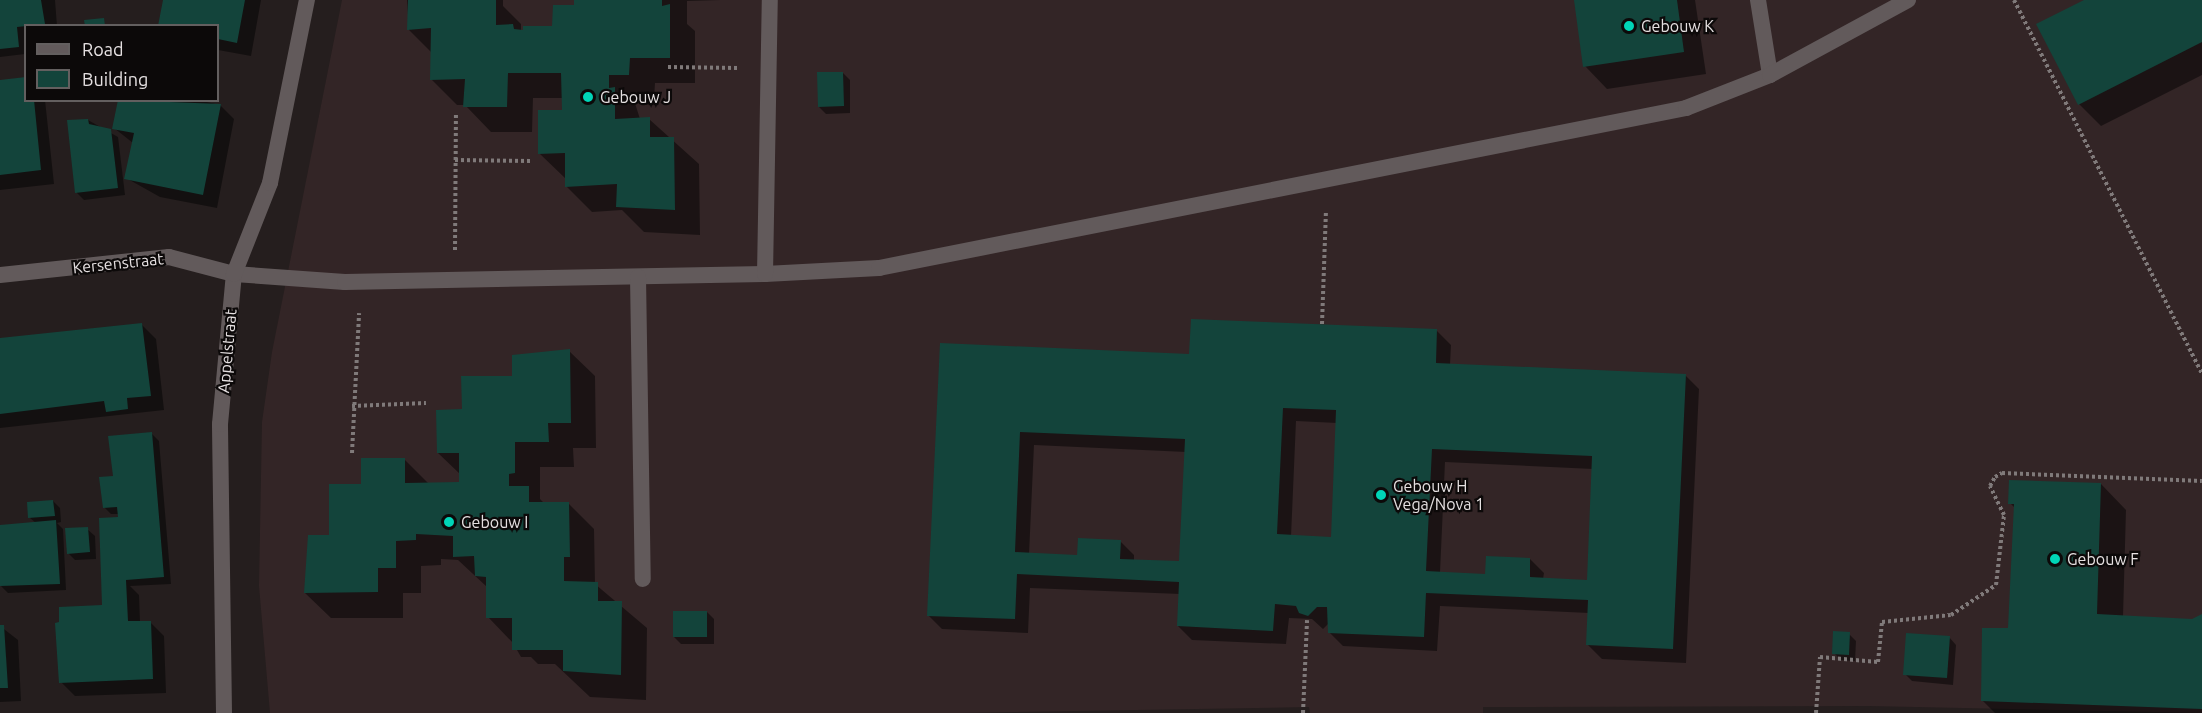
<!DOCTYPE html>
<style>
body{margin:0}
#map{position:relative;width:2202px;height:713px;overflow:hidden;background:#251e1e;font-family:Ubuntu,sans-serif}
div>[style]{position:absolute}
.built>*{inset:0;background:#332526}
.shadow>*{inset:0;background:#0007}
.building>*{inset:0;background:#13443b}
.path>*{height:4px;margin-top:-2px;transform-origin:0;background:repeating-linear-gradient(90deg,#807a7a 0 3px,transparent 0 6px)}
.service>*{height:16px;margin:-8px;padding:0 8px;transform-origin:8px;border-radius:8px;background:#625a5b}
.minor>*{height:16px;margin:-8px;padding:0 8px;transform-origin:8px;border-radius:8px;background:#625a5b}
.dots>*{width:16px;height:16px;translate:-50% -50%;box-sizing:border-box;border:3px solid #0c0909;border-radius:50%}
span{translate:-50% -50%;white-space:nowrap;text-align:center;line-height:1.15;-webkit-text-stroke:4.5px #0c0909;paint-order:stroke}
.poi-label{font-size:16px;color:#e5e0e1}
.left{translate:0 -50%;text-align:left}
.street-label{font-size:16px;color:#e5e0e1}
.legend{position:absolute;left:24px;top:24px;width:195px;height:78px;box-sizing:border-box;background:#0c0909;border:2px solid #635f5f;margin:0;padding:8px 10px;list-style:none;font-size:18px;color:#e5e0e1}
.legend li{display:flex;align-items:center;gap:12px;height:30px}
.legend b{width:30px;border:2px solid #635f5f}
</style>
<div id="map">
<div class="built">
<i style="clip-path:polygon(342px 0,2202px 0,2202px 713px,1869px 706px,1483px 707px,1483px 713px,1310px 713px,1309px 707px,958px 713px,270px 713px,259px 586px,262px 422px,272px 352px)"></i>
</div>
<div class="shadow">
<i style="clip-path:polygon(0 0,55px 0,57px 26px,26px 26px,25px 54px,0 57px)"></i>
<i style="clip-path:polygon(165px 0,261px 0,251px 56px,218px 50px,218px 26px)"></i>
<i style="clip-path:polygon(407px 0,503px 0,503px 6px,521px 24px,521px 31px,554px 27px,575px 7px,575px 0,721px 0,687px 1px,687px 24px,695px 31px,695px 83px,655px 83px,654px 100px,634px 100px,640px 119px,649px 119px,699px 164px,700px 235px,644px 232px,622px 210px,592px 212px,566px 186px,566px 179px,540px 154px,563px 111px,563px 98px,533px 98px,532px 132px,491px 132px,465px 105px,457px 105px,432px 80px,432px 53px,409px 30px)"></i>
<i style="clip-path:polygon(1575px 0,1695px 0,1706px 74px,1607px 89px,1585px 66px)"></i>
<i style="clip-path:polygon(2087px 0,2202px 0,2202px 75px,2101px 126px,2079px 104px)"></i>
<i style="clip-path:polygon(843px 73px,850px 80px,850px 113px,826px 114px,819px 107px)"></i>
<i style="clip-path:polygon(0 82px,26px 100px,45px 100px,54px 184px,0 190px)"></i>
<i style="clip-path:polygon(119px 100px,198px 100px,220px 105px,234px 119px,217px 208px,160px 197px,126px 178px,133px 143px,114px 128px)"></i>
<i style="clip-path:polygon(88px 120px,118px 137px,125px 195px,84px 200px,77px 193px)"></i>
<i style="clip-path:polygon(142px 325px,156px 339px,164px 410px,0 428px,0 340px)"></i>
<i style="clip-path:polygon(evenodd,1437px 331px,1451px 345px,1450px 365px,1685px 375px,1699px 389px,1686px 663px,1602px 659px,1588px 645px,1589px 613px,1440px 606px,1437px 651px,1343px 646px,1329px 632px,1329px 623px,1323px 629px,1312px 619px,1289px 618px,1286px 644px,1192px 640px,1178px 626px,1180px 594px,1030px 588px,1028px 633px,942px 629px,928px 615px,941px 345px,1190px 356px,1437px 331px,1296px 421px,1337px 423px,1332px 538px,1291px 537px,1296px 421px,1437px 331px,1034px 445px,1186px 452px,1181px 563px,1134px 561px,1134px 555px,1120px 541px,1079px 557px,1029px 555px,1034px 445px,1437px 331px,1445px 462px,1593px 469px,1588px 581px,1543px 579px,1544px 573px,1530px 559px,1486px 575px,1440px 573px,1445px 462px)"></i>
<i style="clip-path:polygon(569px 351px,595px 376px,596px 448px,573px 448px,574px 467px,540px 467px,540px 499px,545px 504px,569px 504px,594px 529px,595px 584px,647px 628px,646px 700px,590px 697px,555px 664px,538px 664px,531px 657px,521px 657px,513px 643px,488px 617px,487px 587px,458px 560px,441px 559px,441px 565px,421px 566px,421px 593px,403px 593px,403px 618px,331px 618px,305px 593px,331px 536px,362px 485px,404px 459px,429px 484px,461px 484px,461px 475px,438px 453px,463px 411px,514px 378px)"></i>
<i style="clip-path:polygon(151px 433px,159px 441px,171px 584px,130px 586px,139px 595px,140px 622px,150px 622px,164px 636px,166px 693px,75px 696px,61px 682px,104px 607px,120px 518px,119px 514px,111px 514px,104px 507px,115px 478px)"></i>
<i style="clip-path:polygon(2101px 484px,2126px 510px,2123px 617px,2193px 621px,2202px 616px,2202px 713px,1995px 713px,1982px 700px,2009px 629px,2015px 508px,2010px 503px)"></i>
<i style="clip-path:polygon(53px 501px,60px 508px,61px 522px,57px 523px,63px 529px,66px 590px,8px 593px,1px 586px,0 527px,36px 523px,30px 518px)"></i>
<i style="clip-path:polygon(87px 529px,95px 536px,96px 559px,75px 560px,68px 553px)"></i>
<i style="clip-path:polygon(707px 612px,714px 619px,714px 644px,681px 644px,674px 637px)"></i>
<i style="clip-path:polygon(0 626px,18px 640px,21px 701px,0 702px)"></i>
<i style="clip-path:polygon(1849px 634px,1856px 641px,1855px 661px,1841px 660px,1834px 653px)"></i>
<i style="clip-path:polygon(1949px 637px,1956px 645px,1953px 685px,1912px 681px,1905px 674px)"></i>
</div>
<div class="building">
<i style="clip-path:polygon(0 0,41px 0,45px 24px,17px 27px,19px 47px,0 49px)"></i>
<i style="clip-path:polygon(163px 0,245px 0,237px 43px,218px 39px,218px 26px,158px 26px)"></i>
<i style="clip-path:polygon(408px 0,496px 0,496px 25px,513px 24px,514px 29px,523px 30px,523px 26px,552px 26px,553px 5px,574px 5px,574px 0,662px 0,662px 6px,670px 4px,670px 58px,630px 58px,629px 75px,609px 75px,609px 88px,615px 87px,615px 119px,650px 117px,650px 137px,674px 137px,675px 210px,616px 207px,617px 184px,565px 187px,565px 153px,538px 154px,538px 110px,562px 110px,561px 73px,508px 73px,507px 107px,463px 107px,465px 79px,430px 80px,431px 28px,407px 30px)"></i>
<i style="clip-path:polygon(1574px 0,1677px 0,1684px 52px,1583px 67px)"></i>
<i style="clip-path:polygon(2084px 0,2202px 0,2202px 42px,2078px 105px,2036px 24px)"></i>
<i style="clip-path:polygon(104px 18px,105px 26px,85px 26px,84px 20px)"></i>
<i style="clip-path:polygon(817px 72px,843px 72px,844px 106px,818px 107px)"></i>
<i style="clip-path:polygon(26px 77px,26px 100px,34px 100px,41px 170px,0 175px,0 80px)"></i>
<i style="clip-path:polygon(118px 100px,221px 104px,203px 195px,124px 179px,134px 133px,112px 129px)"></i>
<i style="clip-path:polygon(88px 119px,89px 124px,111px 129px,118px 188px,75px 193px,67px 120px)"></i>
<i style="clip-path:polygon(evenodd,1191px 319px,1437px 329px,1436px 363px,1686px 374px,1673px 649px,1586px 645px,1588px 600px,1426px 593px,1424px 637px,1328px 633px,1327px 607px,1317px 607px,1308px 616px,1299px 613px,1296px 606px,1275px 604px,1273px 631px,1177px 626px,1179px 582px,1017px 574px,1015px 619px,927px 616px,940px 343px,1189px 354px,1191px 319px,1283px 408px,1336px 410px,1331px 537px,1277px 534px,1283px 408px,1191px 319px,1020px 432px,1185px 439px,1179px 561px,1120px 559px,1121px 540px,1078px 538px,1077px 555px,1015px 552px,1020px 432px,1191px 319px,1432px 449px,1592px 456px,1587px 580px,1530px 577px,1530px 558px,1486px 556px,1485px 574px,1426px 571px,1432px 449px)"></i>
<i style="clip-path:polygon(142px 323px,151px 396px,127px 398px,128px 409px,106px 412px,104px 401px,0 414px,0 338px)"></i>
<i style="clip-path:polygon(570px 349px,571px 423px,548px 423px,549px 442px,515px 442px,515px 473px,509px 474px,509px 486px,529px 486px,529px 502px,569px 502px,570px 557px,564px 557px,564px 581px,598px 582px,598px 601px,622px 601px,621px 675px,563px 671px,563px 650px,512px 650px,512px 618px,486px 618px,486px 577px,475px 576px,474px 556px,453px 557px,453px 536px,416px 534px,416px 540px,396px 541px,396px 568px,378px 568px,378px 592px,304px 593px,308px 535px,329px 535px,329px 484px,361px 484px,361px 458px,405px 458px,405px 483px,459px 482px,459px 453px,437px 453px,436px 410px,462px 409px,461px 376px,512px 376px,512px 355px)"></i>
<i style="clip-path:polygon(152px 432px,164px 577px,126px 580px,128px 621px,151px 621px,153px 679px,59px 683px,55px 623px,59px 622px,59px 607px,102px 605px,99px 518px,118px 517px,117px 507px,103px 508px,99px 477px,113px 476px,108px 436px)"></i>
<i style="clip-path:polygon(2009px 480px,2101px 483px,2097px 614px,2192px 619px,2202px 614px,2202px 709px,1981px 701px,1982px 628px,2008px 628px,2014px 504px,2008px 504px)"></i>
<i style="clip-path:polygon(53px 500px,55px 516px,28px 518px,27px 502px)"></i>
<i style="clip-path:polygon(56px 520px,60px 584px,0 586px,0 525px)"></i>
<i style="clip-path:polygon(88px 527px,90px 552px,67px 554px,65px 528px)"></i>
<i style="clip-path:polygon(673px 611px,707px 611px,707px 637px,673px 637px)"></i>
<i style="clip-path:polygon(0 625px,4px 625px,8px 688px,0 688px)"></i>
<i style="clip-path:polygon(1833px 631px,1850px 632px,1849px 655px,1832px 654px)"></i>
<i style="clip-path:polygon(1906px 633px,1950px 636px,1947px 678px,1903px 675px)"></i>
</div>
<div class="path">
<i style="left:2014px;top:0;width:418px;rotate:63.3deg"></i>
<i style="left:668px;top:67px;width:70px;rotate:0.8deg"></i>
<i style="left:455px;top:160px;width:77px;rotate:0.7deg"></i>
<i style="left:455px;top:250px;width:137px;rotate:-89.6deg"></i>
<i style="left:1322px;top:324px;width:113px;rotate:-88deg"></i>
<i style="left:352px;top:406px;width:74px;rotate:-2.3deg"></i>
<i style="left:352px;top:453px;width:140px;rotate:-87.1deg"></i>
<i style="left:1303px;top:713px;width:93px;rotate:-87.5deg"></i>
<i style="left:1816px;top:713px;width:56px;rotate:-85.9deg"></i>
<i style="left:1820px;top:657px;width:58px;rotate:4.9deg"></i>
<i style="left:1878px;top:662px;width:40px;rotate:-84.3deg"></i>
<i style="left:1882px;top:622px;width:69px;rotate:-5.8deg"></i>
<i style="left:1951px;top:615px;width:54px;rotate:-33.7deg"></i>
<i style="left:1996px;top:585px;width:70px;rotate:-83.5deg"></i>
<i style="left:2004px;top:515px;width:32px;rotate:-116deg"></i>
<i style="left:1990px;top:486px;width:10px;rotate:-61deg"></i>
<i style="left:1995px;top:477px;width:8px;rotate:-30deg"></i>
<i style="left:2002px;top:473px;width:200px;rotate:2.3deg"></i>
</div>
<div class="service">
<i style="left:1758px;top:0;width:76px;rotate:80.9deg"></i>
<i style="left:234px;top:274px;width:111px;rotate:4.1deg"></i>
<i style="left:345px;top:282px;width:420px;rotate:-1.1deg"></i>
<i style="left:765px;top:274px;width:114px;rotate:-3deg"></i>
<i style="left:879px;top:268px;width:823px;rotate:-11.21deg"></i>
<i style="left:1686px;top:108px;width:90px;rotate:-21.4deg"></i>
<i style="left:1770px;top:75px;width:157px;rotate:-28.5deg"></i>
<i style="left:765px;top:274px;width:274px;rotate:-89deg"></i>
<i style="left:638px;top:277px;width:302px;rotate:89.1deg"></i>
</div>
<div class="minor">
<i style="left:0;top:275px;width:170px;rotate:-6.1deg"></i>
<i style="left:169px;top:257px;width:67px;rotate:14.7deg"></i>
<i style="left:224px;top:713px;width:289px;rotate:-90.8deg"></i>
<i style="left:220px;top:424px;width:151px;rotate:-84.7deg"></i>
<i style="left:234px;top:274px;width:98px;rotate:-68.4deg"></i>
<i style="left:270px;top:183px;width:187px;rotate:-78.6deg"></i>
</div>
<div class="dots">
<i style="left:1629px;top:26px;background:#00d5b7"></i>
<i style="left:588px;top:97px;background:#00d5b7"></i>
<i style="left:1381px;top:495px;background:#00d5b7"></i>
<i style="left:449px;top:522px;background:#00d5b7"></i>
<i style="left:2055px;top:559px;background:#00d5b7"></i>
</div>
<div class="poi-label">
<span class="left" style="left:1641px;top:26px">Gebouw K</span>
<span class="left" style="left:600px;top:97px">Gebouw J</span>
<span class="left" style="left:1393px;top:495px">Gebouw H<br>Vega/Nova 1</span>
<span class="left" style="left:461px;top:522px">Gebouw I</span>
<span class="left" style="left:2067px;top:559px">Gebouw F</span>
</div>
<div class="street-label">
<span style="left:118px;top:263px;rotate:-6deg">Kersenstraat</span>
<span style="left:227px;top:351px;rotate:-85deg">Appelstraat</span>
</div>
<ul class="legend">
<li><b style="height:8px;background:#625a5b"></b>Road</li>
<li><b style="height:16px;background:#13443b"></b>Building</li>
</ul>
</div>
